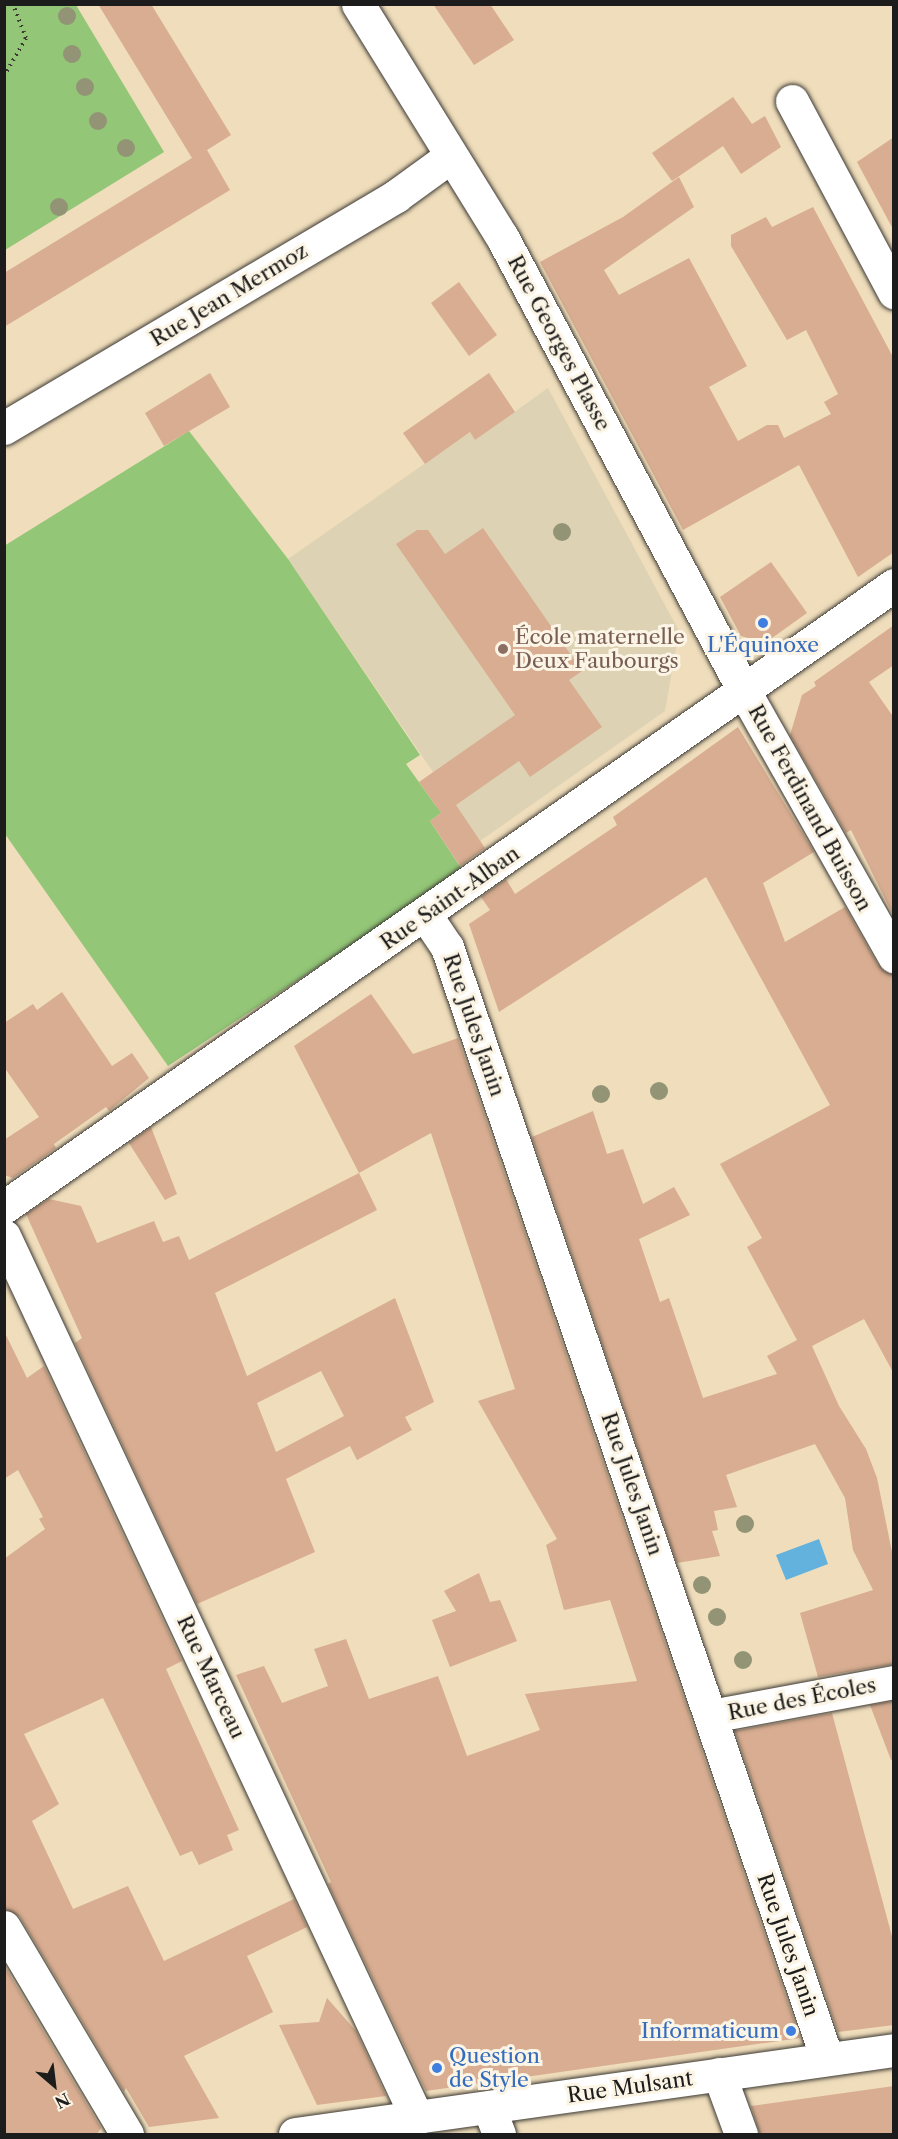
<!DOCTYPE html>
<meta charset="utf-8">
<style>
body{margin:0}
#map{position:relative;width:898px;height:2139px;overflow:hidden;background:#efddbb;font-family:"Libre Caslon Text",serif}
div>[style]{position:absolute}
.built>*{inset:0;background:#ddd3b4}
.green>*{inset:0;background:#93c677}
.water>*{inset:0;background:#63b2dd}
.building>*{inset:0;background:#d8ad91}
.path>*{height:4px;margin-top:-2px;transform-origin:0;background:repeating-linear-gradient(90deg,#3c3934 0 1.5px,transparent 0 6px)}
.roads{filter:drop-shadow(0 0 2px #3c3934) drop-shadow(0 0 2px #3c3934)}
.minor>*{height:33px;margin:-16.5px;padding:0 16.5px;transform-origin:16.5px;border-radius:16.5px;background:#fff}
.major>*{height:33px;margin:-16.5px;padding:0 16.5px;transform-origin:16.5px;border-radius:16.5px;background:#fff}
.trees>*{width:18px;height:18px;margin:-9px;border-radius:50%;background:#929475}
.dots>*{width:16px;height:16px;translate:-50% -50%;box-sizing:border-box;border:3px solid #fcf5e5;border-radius:50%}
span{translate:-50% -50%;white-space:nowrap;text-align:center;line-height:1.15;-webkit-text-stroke:6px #fcf5e5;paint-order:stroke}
.street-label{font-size:21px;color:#1c1c1c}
.education-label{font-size:21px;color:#785e54}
.left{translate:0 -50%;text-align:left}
.shop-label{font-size:21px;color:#366cbe}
.right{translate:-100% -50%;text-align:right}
.frame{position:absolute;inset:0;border:6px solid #1c1c1c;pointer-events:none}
.north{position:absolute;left:24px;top:2055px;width:60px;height:60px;-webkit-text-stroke:4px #fcf5e5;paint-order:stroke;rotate:152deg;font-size:16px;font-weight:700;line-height:24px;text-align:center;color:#1c1c1c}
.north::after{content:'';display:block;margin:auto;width:21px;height:27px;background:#1c1c1c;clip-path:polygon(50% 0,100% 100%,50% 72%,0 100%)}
</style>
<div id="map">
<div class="built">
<i style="clip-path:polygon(548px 388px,679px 631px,665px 711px,480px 841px,288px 559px,470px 432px,475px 440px)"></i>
</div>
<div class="green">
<i style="clip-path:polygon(5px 4px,76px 5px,164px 152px,5px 250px)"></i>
<i style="clip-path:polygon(189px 431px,288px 559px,420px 755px,406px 764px,436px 806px,448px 808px,430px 821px,463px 871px,168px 1066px,5px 834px,4px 546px)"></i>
</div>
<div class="water">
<i style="clip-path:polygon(819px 1539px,828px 1564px,786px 1580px,776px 1555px)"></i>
</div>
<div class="building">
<i style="clip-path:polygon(98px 4px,151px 4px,231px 135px,207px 150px,230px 190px,4px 327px,4px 273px,192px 158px)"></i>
<i style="clip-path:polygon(433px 4px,490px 4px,514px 40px,474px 65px)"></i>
<i style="clip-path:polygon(733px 97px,752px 124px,765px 116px,781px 147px,741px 174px,723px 146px,672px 181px,652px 153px)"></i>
<i style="clip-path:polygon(894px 137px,894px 231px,857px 162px)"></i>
<i style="clip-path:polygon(679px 177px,694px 207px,604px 270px,619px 295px,689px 258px,747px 366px,709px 387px,738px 441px,767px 425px,778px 425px,784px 438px,831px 414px,824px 402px,838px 394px,806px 330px,787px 340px,731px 246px,731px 235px,766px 217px,772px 227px,813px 207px,894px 359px,894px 552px,858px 577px,799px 465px,683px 530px,540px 262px,623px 217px)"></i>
<i style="clip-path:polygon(459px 282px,497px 335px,469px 356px,431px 303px)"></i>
<i style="clip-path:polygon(210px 373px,230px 407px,164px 446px,145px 413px)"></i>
<i style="clip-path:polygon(489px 373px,515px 412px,475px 440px,470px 432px,425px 464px,403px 433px)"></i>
<i style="clip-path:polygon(483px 528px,582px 671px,569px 680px,602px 727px,530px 777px,519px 761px,456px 805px,485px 848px,460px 866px,430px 821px,441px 813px,419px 782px,515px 715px,396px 544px,417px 530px,428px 530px,445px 554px)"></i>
<i style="clip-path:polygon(771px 562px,807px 613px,765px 643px,741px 636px,720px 597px)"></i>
<i style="clip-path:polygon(894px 625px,894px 665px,869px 682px,894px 718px,894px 917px,851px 830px,846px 833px,790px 735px,802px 695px,816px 686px,814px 682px)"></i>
<i style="clip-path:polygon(738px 727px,814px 852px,763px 883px,785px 942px,845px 907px,878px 965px,894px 975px,894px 1374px,864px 1319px,812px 1346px,839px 1406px,866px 1449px,877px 1478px,894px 1562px,894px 1664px,818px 1677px,800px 1613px,873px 1590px,853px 1550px,845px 1498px,815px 1444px,726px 1475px,737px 1507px,714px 1511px,718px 1530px,712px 1531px,720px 1556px,677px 1563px,532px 1137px,593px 1111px,607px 1154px,623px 1149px,643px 1204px,674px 1187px,690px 1215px,639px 1239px,660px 1302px,669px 1298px,703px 1398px,777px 1374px,767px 1356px,797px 1340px,747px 1247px,762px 1238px,720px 1164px,830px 1105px,706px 877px,499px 1012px,469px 924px,490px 910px,481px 897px,506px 879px,515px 894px,617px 825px,613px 817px)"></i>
<i style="clip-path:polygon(62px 992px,112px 1066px,132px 1053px,149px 1078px,109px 1111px,106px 1107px,54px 1144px,56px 1148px,13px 1178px,4px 1175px,4px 1140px,39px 1117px,4px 1067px,4px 1023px,33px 1004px,37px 1010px)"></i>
<i style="clip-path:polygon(371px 994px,413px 1054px,458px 1038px,800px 2038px,426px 2091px,328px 1884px,331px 1882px,236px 1675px,264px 1666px,282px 1703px,328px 1686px,314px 1649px,346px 1639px,369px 1699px,438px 1676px,467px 1756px,540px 1730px,525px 1694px,637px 1681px,610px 1600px,564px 1610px,546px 1545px,557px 1539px,478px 1401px,515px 1389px,431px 1133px,359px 1173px,294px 1046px)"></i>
<i style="clip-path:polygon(151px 1127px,177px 1194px,165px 1200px,129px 1143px)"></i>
<i style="clip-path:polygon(evenodd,359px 1173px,377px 1210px,215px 1293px,247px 1376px,395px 1298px,434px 1402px,405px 1417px,412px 1430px,357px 1460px,350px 1446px,286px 1479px,315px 1552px,197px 1604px,75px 1343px,82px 1338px,26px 1214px,49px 1199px,81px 1206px,97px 1243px,154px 1221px,163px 1242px,179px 1236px,189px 1260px,359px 1173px,321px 1371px,344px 1416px,276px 1452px,257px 1403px,321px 1371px)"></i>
<i style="clip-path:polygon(4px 1331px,27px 1378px,44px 1366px,182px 1661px,166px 1669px,239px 1830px,227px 1835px,233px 1850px,199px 1865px,192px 1851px,180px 1856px,103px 1698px,24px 1734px,59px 1804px,32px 1821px,73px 1909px,128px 1886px,164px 1961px,294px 1899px,307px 1927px,247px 1956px,273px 2012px,184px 2056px,219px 2118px,149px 2127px,126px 2088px,124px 2092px,20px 1917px,4px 1908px,4px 1559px,45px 1529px,39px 1519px,43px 1517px,18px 1470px,4px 1479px)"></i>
<i style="clip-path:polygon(479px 1573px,490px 1602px,500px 1600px,517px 1641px,450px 1667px,432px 1620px,456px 1611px,444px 1591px)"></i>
<i style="clip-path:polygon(894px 1701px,894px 1760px,891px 1760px,870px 1705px)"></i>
<i style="clip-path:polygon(832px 1713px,894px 1944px,894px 2025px,838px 2032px,735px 1731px)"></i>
<i style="clip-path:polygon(4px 1965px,101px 2128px,97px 2134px,4px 2134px)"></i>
<i style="clip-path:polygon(327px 1998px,356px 2031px,386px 2096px,317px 2105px,279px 2025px,319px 2022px)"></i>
<i style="clip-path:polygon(894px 2086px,894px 2134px,760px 2134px,751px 2106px)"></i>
</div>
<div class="path">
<i style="left:4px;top:76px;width:44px;rotate:-59.9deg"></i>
<i style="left:26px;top:38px;width:36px;rotate:-111deg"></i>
</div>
<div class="roads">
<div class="minor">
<i style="left:358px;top:4px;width:274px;rotate:58.3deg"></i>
<i style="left:502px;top:237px;width:514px;rotate:61.94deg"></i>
<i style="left:744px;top:691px;width:305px;rotate:60.5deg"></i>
<i style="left:792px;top:101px;width:217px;rotate:61.9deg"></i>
<i style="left:4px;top:428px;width:456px;rotate:-30.6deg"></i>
<i style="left:396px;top:196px;width:68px;rotate:-36deg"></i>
<i style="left:426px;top:916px;width:37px;rotate:56deg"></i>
<i style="left:447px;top:947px;width:1175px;rotate:71.13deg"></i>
<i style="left:4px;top:1207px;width:1086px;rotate:-34.95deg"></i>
<i style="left:4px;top:1236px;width:974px;rotate:64.91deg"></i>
<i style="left:711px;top:1716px;width:186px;rotate:-10.5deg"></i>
<i style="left:4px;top:1927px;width:241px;rotate:59.3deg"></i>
<i style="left:719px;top:2074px;width:64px;rotate:69.9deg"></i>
<i style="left:489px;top:2108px;width:28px;rotate:69deg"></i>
</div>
<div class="major">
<i style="left:295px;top:2134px;width:605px;rotate:-7.98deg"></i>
</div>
</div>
<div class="trees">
<i style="left:67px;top:16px"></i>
<i style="left:72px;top:54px"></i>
<i style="left:85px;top:87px"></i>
<i style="left:98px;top:121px"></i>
<i style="left:126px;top:148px"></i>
<i style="left:59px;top:207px"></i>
<i style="left:562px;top:532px"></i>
<i style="left:659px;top:1091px"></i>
<i style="left:601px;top:1094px"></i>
<i style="left:745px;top:1524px"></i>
<i style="left:702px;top:1585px"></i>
<i style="left:717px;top:1617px"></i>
<i style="left:743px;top:1660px"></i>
</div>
<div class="dots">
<i style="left:763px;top:623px;background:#3f7fe0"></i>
<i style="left:503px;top:649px;background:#8d6e63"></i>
<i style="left:791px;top:2031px;background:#3f7fe0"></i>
<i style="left:437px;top:2068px;background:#3f7fe0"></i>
</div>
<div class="street-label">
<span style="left:229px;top:295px;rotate:-31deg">Rue Jean Mermoz</span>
<span style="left:559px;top:343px;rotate:62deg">Rue Georges Plasse</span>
<span style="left:810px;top:808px;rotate:61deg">Rue Ferdinand Buisson</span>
<span style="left:450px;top:898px;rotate:-35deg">Rue Saint-Alban</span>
<span style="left:474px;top:1025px;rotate:71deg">Rue Jules Janin</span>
<span style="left:632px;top:1484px;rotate:71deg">Rue Jules Janin</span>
<span style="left:211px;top:1677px;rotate:65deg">Rue Marceau</span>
<span style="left:802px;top:1699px;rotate:-11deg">Rue des Écoles</span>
<span style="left:788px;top:1945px;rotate:71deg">Rue Jules Janin</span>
<span style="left:630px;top:2087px;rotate:-8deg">Rue Mulsant</span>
</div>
<div class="education-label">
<span class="left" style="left:515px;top:649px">École maternelle<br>Deux Faubourgs</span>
</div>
<div class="shop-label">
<span style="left:763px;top:645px">L'Équinoxe</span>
<span class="right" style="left:779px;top:2031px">Informaticum</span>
<span class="left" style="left:449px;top:2068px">Question<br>de Style</span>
</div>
<div class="frame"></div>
<div class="north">N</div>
</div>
